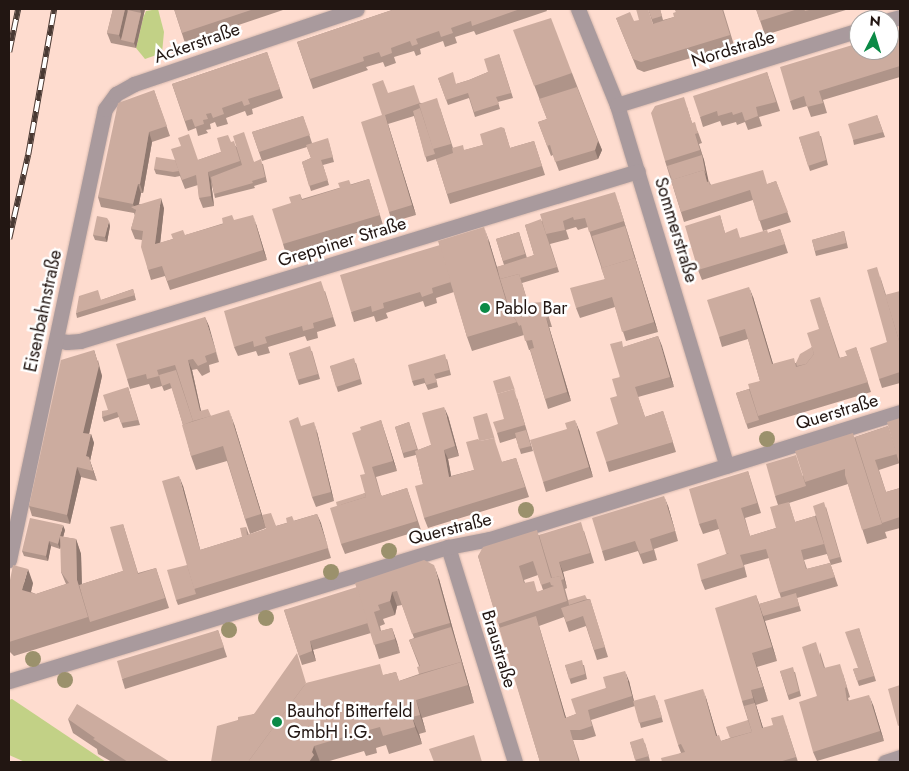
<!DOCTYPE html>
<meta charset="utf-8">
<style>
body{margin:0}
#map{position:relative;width:909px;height:771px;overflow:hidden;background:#fedccf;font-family:Jost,sans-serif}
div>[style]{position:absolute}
.green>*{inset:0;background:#c2d186}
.roads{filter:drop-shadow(0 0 1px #d6b8ad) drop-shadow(0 0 1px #d6b8ad)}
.street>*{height:15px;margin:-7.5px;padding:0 7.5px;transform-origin:7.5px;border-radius:7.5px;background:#a99a9d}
.rail>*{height:5.5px;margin-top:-2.75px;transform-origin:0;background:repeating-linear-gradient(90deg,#fff 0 11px,#493933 0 22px);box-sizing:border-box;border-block:1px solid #493933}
.trees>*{width:16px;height:16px;margin:-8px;border-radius:50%;background:#9b916c}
.wall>*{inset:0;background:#af9489}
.shaded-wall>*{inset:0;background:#8f786f}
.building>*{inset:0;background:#ccac9f}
.dots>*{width:14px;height:14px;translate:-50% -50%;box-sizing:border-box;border:2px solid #fff;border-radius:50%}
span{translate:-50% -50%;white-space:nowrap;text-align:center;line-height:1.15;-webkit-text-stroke:5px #fff;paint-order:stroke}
.street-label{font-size:18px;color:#221612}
.poi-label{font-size:18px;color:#221612}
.left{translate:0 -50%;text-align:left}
.frame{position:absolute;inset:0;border:10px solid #221612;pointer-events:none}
.north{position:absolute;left:849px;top:10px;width:50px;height:50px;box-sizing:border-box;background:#fff;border:1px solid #a7a2a0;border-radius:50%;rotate:5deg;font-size:14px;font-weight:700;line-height:20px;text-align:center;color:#221612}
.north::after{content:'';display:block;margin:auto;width:18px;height:22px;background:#0b8a46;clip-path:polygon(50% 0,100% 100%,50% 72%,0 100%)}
</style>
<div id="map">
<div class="green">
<i style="clip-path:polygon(158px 9px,164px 32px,162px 53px,145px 59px,136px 48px,143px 18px,146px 11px)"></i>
<i style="clip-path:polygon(12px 699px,24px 707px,106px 762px,25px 762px,9px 755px,9px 700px)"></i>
</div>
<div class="roads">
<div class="street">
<i style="left:578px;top:9px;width:104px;rotate:67.9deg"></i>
<i style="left:617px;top:105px;width:377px;rotate:73.1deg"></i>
<i style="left:889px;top:20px;width:11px;rotate:-15deg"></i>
<i style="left:617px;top:105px;width:253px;rotate:-17.2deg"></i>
<i style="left:56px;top:340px;width:11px;rotate:10deg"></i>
<i style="left:67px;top:342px;width:13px;rotate:-4deg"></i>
<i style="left:80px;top:341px;width:583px;rotate:-16.94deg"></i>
<i style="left:448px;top:547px;width:225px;rotate:72.7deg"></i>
<i style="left:9px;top:560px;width:461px;rotate:-78deg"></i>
<i style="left:105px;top:109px;width:19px;rotate:-54deg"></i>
<i style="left:116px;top:94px;width:21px;rotate:-29deg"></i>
<i style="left:134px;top:84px;width:235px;rotate:-18.6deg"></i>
<i style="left:9px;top:681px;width:459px;rotate:-17deg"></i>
<i style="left:448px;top:547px;width:43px;rotate:-10.8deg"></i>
<i style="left:490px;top:539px;width:429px;rotate:-17.2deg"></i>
<i style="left:885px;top:762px;width:16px;rotate:-18deg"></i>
</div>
</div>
<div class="rail">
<i style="left:9px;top:52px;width:44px;rotate:-78.2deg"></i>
<i style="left:9px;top:239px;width:86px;rotate:-77.3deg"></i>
<i style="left:28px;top:155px;width:148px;rotate:-79.9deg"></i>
</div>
<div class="trees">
<i style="left:767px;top:439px"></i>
<i style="left:526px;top:510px"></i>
<i style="left:389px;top:551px"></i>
<i style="left:331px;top:572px"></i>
<i style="left:266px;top:618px"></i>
<i style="left:229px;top:630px"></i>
<i style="left:33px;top:659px"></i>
<i style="left:65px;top:680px"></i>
</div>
<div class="wall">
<i style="clip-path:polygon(113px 9px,145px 9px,136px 48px,111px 43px,107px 33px)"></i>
<i style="clip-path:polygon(174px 9px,286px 9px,185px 43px)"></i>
<i style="clip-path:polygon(395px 9px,546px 9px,547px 11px,476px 35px,474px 31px,455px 37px,457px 43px,445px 47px,443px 41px,420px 49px,421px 54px,416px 56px,414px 51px,394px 57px,396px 63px,385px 67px,383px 62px,366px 67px,368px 70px,313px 89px,297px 42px)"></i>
<i style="clip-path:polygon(648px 9px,660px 9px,663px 20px,674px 17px,676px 12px,675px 9px,723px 9px,734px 45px,644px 72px,637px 69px,616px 18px,653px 24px)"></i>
<i style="clip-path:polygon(756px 9px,849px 9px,765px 35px)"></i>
<i style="clip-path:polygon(900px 30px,900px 77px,823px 100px,827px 113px,811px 117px,807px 106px,793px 110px,790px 101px)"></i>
<i style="clip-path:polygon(267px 52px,283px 98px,252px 109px,253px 114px,247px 116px,245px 111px,226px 118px,228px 124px,217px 127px,215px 122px,210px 124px,211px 129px,206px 130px,208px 133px,198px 136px,196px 128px,188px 131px,172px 84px)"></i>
<i style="clip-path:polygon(522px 53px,572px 73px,602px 150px,598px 159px,559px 171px,553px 155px,551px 156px,538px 122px,547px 119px)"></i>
<i style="clip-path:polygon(499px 54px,513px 98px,498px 102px,500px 109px,475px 117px,469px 98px,448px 105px,438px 78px,456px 84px,469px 80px,488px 72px)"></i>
<i style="clip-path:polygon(767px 72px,780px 111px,759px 117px,762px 126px,748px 130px,745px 122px,737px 125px,736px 122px,722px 126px,720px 121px,703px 127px,700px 117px)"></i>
<i style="clip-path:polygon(154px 90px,170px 136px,152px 142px,143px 193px,141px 193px,139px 204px,164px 208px,160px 243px,234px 220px,256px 224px,267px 260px,170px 290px,165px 276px,151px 280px,148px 270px,142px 240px,135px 239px,131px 229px,135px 216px,134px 213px,101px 207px,98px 197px)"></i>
<i style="clip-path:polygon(388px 93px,421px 103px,440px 108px,453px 148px,465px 150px,483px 145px,504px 128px,510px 148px,534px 141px,545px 175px,450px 204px,436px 159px,427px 162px,414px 116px,388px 124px,416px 215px,392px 222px,389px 212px,382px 115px)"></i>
<i style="clip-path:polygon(687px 107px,692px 123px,698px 132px,702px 143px,699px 144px,704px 160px,708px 181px,709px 181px,711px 185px,768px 184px,776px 181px,791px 222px,763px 231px,753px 200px,684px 222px,665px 161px)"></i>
<i style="clip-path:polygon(877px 115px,885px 137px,854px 145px,853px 140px)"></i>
<i style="clip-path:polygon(303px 116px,312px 143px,329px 143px,334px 162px,323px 165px,329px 185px,311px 191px,302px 162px,311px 158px,307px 147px,262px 161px,252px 132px)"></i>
<i style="clip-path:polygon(821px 136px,828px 165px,810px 171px,799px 137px)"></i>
<i style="clip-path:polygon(231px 142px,254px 162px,263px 164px,267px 182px,254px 186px,255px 188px,215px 198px,211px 181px,214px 206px,203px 208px,199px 198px,198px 185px,185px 189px,180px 176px,175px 177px,156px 174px,154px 169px,175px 160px,198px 160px,221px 152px)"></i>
<i style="clip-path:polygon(369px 179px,383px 225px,286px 254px,283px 244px,291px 203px,300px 194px,302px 199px)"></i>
<i style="clip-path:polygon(618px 202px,658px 332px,626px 341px,615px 307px,580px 318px,576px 308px,605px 279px,588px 227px,578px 230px,576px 227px,566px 230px,569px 239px,550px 244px,559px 272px,522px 283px,528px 303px,547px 311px,552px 327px,549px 327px,571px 401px,548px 409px,530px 350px,529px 350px,524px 335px,472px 351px,467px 337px,454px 292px,436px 298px,437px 303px,425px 307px,423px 301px,386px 313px,388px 318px,376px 322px,374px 316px,354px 322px,351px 312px,489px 241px,497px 267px,504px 265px,496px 239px,519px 232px,527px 258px,534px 255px,525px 225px)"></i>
<i style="clip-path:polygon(720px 215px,725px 233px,740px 238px,768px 233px,780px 229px,788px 253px,702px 280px,698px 270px)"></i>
<i style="clip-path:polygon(110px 226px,107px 242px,95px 240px,93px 235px)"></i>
<i style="clip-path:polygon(844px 231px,848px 248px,816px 256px,812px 240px)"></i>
<i style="clip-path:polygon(880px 276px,886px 295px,900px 293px,900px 383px,882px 388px,879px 379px,887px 342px)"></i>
<i style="clip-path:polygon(133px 289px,136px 300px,77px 318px,76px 313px,101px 300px)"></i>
<i style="clip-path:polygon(325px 291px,336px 326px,317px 332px,318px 338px,307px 341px,305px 336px,268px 347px,270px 353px,258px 356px,256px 351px,238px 356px,234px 347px)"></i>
<i style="clip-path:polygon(753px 297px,773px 364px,796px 363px,812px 347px,819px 329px,823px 307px,840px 358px,847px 356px,856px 347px,871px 392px,748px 429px,736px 393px,749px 389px,760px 381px,748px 339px,722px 347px,719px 337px)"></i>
<i style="clip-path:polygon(205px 317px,219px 362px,209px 365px,210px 372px,202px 376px,197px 369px,192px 370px,201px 411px,211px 416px,234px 424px,262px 515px,276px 526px,317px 514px,331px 558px,178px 605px,176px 600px,187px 565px,183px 486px,200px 550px,242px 537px,246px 527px,249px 535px,266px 529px,266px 528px,250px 534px,245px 519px,227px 461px,196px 470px,191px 456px,183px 425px,172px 388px,164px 391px,162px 386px,151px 389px,149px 384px,130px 389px,127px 379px)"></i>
<i style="clip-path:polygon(658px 336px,674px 387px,638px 397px,645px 417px,663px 411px,676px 452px,609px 472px,606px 462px,618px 424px,617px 396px,624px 347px)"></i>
<i style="clip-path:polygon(312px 351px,320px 379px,299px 385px,289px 353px)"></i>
<i style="clip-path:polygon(447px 359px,451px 375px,436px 379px,438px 387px,428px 390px,425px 383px,414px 386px,412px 381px)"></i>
<i style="clip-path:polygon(98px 360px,102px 376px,89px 434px,91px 434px,94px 443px,90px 461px,97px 481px,81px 477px,70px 524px,32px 516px,29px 506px)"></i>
<i style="clip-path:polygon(356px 363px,362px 384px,338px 392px,330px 366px)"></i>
<i style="clip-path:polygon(128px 387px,140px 425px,123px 428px,119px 417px,104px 422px,102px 417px)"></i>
<i style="clip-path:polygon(517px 398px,533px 451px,521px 454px,516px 438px,500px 443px,497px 433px,504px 419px)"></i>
<i style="clip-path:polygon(448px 416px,459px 456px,448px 459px,451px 476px,474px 470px,479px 440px,502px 462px,516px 458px,529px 497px,428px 528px,424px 518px,423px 484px,416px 455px,404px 458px,395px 427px,409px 422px,418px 450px,431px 445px)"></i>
<i style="clip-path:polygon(381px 420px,397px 471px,376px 477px,381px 495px,382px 496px,407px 488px,421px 530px,345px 554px,341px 544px,337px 506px,365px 493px,365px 474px,361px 430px)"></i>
<i style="clip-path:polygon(301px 426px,317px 432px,334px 501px,316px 507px,312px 497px)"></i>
<i style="clip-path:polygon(888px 426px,900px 463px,879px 470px,886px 492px,900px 488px,900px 528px,885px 532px,887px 538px,867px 544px,848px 484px,789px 503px,795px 522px,815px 516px,826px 507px,842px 562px,831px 565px,827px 554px,804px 560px,807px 569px,830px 563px,838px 586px,797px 598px,801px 611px,765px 621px,777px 661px,757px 667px,768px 701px,756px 705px,763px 728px,786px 725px,798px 762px,662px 762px,681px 753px,678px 745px,706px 698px,717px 736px,721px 741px,730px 738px,748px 720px,742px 701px,756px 595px,759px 604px,781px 598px,769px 558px,744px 565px,747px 577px,705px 590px,701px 580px,727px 553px,719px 529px,703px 534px,699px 524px,748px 471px,761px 513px,745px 518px,750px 536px,776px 528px,778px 505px,775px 496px,855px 437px)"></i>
<i style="clip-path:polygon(579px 430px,593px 477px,546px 492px,543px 482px)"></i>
<i style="clip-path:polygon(668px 506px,678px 541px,654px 549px,657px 560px,643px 564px,638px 551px,605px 561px,602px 551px)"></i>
<i style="clip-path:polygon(123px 524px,138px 573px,156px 568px,169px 608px,14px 656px,9px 651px,9px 585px,33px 583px,31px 592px,36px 594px,66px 584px,61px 572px,61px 547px,60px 549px,51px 546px,48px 561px,24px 556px,22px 551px,65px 530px,63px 537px,76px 539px,81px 554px,82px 584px,123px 571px)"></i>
<i style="clip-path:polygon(evenodd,584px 531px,594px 563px,563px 572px,567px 588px,565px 589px,568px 600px,590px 599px,608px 657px,597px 660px,586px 626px,569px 632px,564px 617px,539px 626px,566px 718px,576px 714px,606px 688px,629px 681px,634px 701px,657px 700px,663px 722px,641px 728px,635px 706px,591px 720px,596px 736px,583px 740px,573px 740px,580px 762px,540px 762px,478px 556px,539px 535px,584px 531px,538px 575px,543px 590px,538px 592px,525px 583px,524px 580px,538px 575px)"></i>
<i style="clip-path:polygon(439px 579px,455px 637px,474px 703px,422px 718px,426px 732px,419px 734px,422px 744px,389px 754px,386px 745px,376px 748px,377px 753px,366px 756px,364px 751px,326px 762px,211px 762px,238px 720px,254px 714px,307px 683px,384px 675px,396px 672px,399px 681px,419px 674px,419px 666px,409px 640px,414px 638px,402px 605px,397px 606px,395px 615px,383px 619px,385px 624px,380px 626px,381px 631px,392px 628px,400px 653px,379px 659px,371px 633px,313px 650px,316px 661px,302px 665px,284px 610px)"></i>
<i style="clip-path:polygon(859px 628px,876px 681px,859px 686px,853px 669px,858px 668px)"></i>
<i style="clip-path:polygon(218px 630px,227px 657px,125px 689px,122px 679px)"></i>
<i style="clip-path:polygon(820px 652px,825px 668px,843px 674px,850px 697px,848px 698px,849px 701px,873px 705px,884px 741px,817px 761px,813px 752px)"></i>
<i style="clip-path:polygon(565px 665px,584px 665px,587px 679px,571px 684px)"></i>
<i style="clip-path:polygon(780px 671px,795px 672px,801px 696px,789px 700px)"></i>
<i style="clip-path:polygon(68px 719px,170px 762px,112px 762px,98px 754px,97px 749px,73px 733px)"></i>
<i style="clip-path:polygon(630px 742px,645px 743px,650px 761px,647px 762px,636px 762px)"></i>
</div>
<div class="shaded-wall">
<i style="clip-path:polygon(125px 9px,127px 9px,129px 15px,121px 40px,119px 35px)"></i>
<i style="clip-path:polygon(140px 9px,145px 9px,136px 48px,134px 43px,141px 13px)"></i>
<i style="clip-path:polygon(385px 115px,388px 124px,416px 215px,412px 205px)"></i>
<i style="clip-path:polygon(149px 132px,152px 142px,143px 193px,140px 184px)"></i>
<i style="clip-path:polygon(695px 134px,704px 160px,711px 192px,707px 182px,704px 170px,702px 155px)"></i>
<i style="clip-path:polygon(598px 141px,602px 150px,598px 159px,595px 150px)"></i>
<i style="clip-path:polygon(208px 172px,211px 181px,214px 206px,211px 196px)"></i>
<i style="clip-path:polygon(138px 184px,141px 193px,137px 213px,133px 204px)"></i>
<i style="clip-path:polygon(615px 192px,627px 231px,658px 332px,654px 322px)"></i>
<i style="clip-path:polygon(161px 198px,164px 208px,159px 254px,155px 244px)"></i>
<i style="clip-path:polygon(253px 215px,256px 224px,267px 260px,263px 250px)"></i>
<i style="clip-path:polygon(109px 221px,110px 226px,107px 242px,105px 237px)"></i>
<i style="clip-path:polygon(484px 227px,489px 241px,511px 315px)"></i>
<i style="clip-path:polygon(749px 287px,753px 297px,776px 374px,772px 364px)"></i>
<i style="clip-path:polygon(205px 317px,209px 326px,219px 362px,216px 352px)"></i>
<i style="clip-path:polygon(546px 318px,549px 327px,571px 401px,567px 392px)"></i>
<i style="clip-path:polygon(658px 336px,662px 346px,674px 387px,670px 377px)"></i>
<i style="clip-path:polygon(94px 350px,102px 376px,87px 443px,83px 433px)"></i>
<i style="clip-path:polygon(188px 360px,192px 370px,203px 421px,200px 411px)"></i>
<i style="clip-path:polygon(444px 407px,448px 416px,459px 456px,455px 446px)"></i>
<i style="clip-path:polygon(229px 410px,234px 424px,266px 528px,261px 514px)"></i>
<i style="clip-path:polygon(381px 420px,384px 430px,397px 471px,393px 461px)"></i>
<i style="clip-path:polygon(575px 420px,579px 430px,593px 477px,589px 467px)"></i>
<i style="clip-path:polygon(314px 422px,317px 432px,334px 501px,331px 492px)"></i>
<i style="clip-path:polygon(91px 434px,94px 443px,90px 461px,97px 481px,93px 471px,86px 456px)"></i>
<i style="clip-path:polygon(444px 450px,448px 459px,453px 486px,449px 477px)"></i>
<i style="clip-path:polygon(77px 467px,81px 477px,70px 524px,67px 515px)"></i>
<i style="clip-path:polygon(179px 476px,183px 486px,203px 560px,200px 550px)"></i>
<i style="clip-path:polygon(664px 496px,668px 506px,678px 541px,675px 531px)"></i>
<i style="clip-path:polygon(317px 514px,321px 523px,331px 558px,328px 548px)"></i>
<i style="clip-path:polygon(63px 525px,65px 530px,60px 549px,58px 544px)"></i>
<i style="clip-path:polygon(76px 539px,81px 554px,82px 594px,77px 580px)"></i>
<i style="clip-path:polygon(49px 541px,51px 546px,48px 561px,46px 556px)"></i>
<i style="clip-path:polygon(559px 562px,563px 572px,567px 588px,564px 579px)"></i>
<i style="clip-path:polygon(434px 565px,439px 579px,455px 637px,474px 703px,468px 685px,450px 623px)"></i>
<i style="clip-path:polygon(28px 569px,33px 583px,28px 604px,22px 590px)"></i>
<i style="clip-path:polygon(392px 592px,397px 606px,395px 615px,390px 601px)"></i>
<i style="clip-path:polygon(756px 595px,761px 609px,777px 661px,772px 647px)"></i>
<i style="clip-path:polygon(536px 616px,539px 626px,569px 728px,565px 718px)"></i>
<i style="clip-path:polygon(392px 628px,397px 642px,400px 653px,395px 639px)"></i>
<i style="clip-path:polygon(310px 641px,313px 650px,316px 661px,312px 651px)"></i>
<i style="clip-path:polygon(752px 653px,757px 667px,768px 701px,763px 687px)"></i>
<i style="clip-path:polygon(625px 671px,629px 681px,635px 706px,632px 696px)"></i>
<i style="clip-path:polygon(703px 689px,706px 698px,720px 746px,716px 736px)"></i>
<i style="clip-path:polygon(751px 690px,756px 705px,766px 738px,762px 728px)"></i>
<i style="clip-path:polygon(869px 695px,873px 705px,884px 741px,880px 731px)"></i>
<i style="clip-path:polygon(416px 700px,422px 718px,426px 732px,420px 715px)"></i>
<i style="clip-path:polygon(412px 717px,419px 734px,422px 744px,415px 727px)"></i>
<i style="clip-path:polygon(314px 746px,320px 762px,309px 762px)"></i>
</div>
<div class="building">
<i style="clip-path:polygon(113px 9px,125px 9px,119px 35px,107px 33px)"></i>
<i style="clip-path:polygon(174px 9px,254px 9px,182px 33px)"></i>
<i style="clip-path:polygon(395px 9px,520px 9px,472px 26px,471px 21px,451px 28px,453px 33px,441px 37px,439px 31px,416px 39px,418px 44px,412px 46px,410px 41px,391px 48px,392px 53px,381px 57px,379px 52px,363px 57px,364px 61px,310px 79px,297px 42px)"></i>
<i style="clip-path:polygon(636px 9px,648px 9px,653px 24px,674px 17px,673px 13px,676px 12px,675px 9px,722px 9px,730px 35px,641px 62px,633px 59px,616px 18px,630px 12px,634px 21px,639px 20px)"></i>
<i style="clip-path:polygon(648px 9px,660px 9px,662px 16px,652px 19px)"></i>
<i style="clip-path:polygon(756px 9px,798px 9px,760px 21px)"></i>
<i style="clip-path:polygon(804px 9px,813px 9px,805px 11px)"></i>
<i style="clip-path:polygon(128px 10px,141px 13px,134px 43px,121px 40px)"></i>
<i style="clip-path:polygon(551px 18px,572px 73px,534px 86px,513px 30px)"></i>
<i style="clip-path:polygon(900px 30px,900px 66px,819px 91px,823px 103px,807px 107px,804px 96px,790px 101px,780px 67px,859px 43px,859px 50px,889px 50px,889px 33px)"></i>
<i style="clip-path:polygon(267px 52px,280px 89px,248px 99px,250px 104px,244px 106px,242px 101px,222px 108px,224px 114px,213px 118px,211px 113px,206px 114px,208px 119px,203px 120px,204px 124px,195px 127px,192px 119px,185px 121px,172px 84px)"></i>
<i style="clip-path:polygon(499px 54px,511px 93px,496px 97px,499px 104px,474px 112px,468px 93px,446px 100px,438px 78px,453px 72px,456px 84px,469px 80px,488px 72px,484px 59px)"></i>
<i style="clip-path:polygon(767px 72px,776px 102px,756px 107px,758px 116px,745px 121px,742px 112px,733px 115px,732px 112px,718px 116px,717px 111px,700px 117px,693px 96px)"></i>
<i style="clip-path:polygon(383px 80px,388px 93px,414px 85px,420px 103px,385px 115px,412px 205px,389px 212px,361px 122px,382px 115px,372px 84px)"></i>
<i style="clip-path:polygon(577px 87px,598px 141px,595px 150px,555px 162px,550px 145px,547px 146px,538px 122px,547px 119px,539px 99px)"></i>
<i style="clip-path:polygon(154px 90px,167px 126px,149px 132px,140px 184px,138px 184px,133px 204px,98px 197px,118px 103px)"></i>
<i style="clip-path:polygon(684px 97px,692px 123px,695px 122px,698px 133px,695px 134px,700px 150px,665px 161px,651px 113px,655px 106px)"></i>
<i style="clip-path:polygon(437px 98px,451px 144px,433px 149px,419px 104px)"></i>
<i style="clip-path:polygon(420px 108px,435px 154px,425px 157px,413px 111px)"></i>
<i style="clip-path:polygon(877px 115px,883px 132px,853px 140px,848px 124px)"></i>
<i style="clip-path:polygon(303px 116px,310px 135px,259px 152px,252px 132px)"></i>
<i style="clip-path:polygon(501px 127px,504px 128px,510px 148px,534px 141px,542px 166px,447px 194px,436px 159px,453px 153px,452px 148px,463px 145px,464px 150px,483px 145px,480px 134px)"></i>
<i style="clip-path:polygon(819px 131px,826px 160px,808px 166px,799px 137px)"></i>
<i style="clip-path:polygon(244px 132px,254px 162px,261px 159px,265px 177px,252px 181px,253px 183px,214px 194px,211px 177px,242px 165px,233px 136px)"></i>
<i style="clip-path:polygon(189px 134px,198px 160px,221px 152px,217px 138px,228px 135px,231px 142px,234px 141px,240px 161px,208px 172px,211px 196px,199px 198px,196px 175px,182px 180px,177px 166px,171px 149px,181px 146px,178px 138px)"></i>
<i style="clip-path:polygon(328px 138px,333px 157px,321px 160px,328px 180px,309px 186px,302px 162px,311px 158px,306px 145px)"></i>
<i style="clip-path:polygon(702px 155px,706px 175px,704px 170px,672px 180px,667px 166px)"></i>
<i style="clip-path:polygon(156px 157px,175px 160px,179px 171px,173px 172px,154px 169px)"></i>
<i style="clip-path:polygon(704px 170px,707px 182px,709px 181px,710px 185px,763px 170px,767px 184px,776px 181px,788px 212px,759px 221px,750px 190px,681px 212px,671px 180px)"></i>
<i style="clip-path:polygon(369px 179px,380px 215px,283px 244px,272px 209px,291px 203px,289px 197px,300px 194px,302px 200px,340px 188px,338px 183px,349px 180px,351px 185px)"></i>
<i style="clip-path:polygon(615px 192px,624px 221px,589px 232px,585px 218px,574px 220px,573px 217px,563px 221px,565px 230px,546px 234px,540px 214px)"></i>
<i style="clip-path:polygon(161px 198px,155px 244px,173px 239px,171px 234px,183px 230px,185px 235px,223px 224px,222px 218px,232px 215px,234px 220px,253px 215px,263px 250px,167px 281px,162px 266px,148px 270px,141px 247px,143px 231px,131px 229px,136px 210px,131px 207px)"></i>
<i style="clip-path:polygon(720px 215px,725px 233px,737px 228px,740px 238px,767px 230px,768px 233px,780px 229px,785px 244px,698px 270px,685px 226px)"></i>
<i style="clip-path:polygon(97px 216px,107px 218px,109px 221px,105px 237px,93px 235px)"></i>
<i style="clip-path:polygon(541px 219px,557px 267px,520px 278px,519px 274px,500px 279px,497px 267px,534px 255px,525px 225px)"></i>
<i style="clip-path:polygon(625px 226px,636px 263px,635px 258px,602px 268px,592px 236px)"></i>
<i style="clip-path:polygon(484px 227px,509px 311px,517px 322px,467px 337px,438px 241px)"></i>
<i style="clip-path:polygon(844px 231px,846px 243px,815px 251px,812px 240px)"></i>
<i style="clip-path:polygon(519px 232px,525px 254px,503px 261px,496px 239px)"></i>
<i style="clip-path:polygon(440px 245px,451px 282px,432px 288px,433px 293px,422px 297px,420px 292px,383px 303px,384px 308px,372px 312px,371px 306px,351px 312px,340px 275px)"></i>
<i style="clip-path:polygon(635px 258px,654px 322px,622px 332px,612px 297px,576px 308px,570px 288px,605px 279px,601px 268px)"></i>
<i style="clip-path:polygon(877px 267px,900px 344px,900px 372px,879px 379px,870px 348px,887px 342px,867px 270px)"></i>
<i style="clip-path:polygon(519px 274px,528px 303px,544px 302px,548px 317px,546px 318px,567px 392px,545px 399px,530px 349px,534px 348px,532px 340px,525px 341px,521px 325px,519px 326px,517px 322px,510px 311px,500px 279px)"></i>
<i style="clip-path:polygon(321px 281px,333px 317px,313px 323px,314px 328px,303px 331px,302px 326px,265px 337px,267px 343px,254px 347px,253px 341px,234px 347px,224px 311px)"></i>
<i style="clip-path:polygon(749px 287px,772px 364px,794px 358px,796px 367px,806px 364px,814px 354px,807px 333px,819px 329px,810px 300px,820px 297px,839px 358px,847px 356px,845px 351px,856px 347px,868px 382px,758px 416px,748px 384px,760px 381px,745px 329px,719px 337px,707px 300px)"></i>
<i style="clip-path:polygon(133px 289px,135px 295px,76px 313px,79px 296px,98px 290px,101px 300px)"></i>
<i style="clip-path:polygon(900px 291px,900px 344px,885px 295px)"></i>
<i style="clip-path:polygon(205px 317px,216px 352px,205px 356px,207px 362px,198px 366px,193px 359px,188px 360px,200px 411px,208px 409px,211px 416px,193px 421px,175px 365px,157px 370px,159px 376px,147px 379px,146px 374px,127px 379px,116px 344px)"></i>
<i style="clip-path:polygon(658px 336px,670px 377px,635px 387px,645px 417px,663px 411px,673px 442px,606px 462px,596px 432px,618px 424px,610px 398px,617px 396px,612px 379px,620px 377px,610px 344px,622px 341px,623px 347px)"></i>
<i style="clip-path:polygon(310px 346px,318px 374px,297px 380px,289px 353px)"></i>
<i style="clip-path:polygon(812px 347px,814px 354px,806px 364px,797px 366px,796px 363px,800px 354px)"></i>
<i style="clip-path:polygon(94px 350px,99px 366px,83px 433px,91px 434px,86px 456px,89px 457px,93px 471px,77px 467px,67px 515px,29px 506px,61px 360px)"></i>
<i style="clip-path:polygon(445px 354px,449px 370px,434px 374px,437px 382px,426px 385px,424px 378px,412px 381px,408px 365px)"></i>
<i style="clip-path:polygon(354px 358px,360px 379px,336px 387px,330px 366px)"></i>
<i style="clip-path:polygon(176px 370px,193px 421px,183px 425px,170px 383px,162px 386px,159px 375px)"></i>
<i style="clip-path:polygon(510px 376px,516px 393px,514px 389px,497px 394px,493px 381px)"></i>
<i style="clip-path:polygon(128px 387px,138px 420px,121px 423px,117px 412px,102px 417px,102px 411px,108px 410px,103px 395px)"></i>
<i style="clip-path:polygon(514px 389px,525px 425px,497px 433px,493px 422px,504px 419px,497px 394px)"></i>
<i style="clip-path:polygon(749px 389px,759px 420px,746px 424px,736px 393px)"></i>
<i style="clip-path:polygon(444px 407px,455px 446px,444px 450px,449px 477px,474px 470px,466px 442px,478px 439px,480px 441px,494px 438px,502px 462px,516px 458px,525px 487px,424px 518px,415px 486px,423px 484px,415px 451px,431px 445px,422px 413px)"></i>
<i style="clip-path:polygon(229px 410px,261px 514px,245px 519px,223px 446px,191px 456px,182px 425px)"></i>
<i style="clip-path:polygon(487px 413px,496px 443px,494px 438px,480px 441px,479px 440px,473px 417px)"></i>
<i style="clip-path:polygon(298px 417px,301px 426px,314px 422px,331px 492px,312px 497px,289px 421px)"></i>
<i style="clip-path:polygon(900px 418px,900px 466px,887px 422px)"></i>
<i style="clip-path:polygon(381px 420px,393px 461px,372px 467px,380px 493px,382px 496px,407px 488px,417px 521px,341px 544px,330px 508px,366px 497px,360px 475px,365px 474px,352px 433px,361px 430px,360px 427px)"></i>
<i style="clip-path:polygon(575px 420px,589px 467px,543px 482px,530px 440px,567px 429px,565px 423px)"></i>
<i style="clip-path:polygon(409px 422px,417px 449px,403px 453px,395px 427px)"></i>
<i style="clip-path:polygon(888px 426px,897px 454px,875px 460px,886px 492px,900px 488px,900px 517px,882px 523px,855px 437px)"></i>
<i style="clip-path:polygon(526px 430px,531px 446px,519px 449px,515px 433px)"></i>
<i style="clip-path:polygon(853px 433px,882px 524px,862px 530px,845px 475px,845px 469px,805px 482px,795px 451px)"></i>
<i style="clip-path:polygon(796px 455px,806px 486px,775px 496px,766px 464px)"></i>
<i style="clip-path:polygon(748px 471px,757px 503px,741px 508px,750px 536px,776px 528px,770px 507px,789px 502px,795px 522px,815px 516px,824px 544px,801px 550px,806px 569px,830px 563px,835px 577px,779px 593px,766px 549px,740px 555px,744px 567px,701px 580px,697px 564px,729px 553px,726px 553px,716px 519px,699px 524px,689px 489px)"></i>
<i style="clip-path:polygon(179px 476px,200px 550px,242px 537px,240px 528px,246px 527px,247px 535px,266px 529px,262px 515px,271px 513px,276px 526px,287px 523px,286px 518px,292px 516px,294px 521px,317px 514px,328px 548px,194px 589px,162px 481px)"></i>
<i style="clip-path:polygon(365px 493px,366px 497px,337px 506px,336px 502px)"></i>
<i style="clip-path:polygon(664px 496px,675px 531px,650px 539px,653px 550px,640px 554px,635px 541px,602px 551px,592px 518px)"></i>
<i style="clip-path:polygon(824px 502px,840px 557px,829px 560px,813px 506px)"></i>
<i style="clip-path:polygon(30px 518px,63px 525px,58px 544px,49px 541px,46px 556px,22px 551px)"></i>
<i style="clip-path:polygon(581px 522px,590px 553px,559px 562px,564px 579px,561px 580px,560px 576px,552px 578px,539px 535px)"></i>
<i style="clip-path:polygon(123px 524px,138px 574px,156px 568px,165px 598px,90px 622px,79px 585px,123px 571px,110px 527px)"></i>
<i style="clip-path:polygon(evenodd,537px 530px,551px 578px,560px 576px,567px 601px,498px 624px,478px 556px,483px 547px,537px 530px,533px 561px,541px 585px,550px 582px,551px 585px,554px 586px,537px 592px,534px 581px,524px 583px,519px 566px,533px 561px)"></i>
<i style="clip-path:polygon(60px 536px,76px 539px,77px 580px,88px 617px,9px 642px,9px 585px,13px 565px,28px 569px,22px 590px,36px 594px,69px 583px,61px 572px)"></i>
<i style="clip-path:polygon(424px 560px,434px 565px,450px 623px,412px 634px,397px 591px,392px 592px,390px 601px,378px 605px,380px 610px,374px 612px,380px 631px,392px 628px,395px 639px,374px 645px,355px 583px)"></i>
<i style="clip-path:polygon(187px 565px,196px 594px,176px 600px,167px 570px)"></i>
<i style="clip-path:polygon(357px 587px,368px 623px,310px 641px,312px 651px,299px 656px,284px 610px)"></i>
<i style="clip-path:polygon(796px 593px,799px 606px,763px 616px,759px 604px)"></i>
<i style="clip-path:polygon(585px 595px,587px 599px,569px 605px,568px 600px)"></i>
<i style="clip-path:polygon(756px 595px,772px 647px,752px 653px,763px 687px,751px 690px,753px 698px,742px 701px,715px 608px)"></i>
<i style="clip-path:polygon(590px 599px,605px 647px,594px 650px,583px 616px,566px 622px,561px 608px)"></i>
<i style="clip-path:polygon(536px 616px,565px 718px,576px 714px,571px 699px,606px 688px,603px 677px,625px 671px,632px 696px,588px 710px,592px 726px,580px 730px,570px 730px,579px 762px,540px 762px,499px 628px)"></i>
<i style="clip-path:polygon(451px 627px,464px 670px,461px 662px,419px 674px,417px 667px,420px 666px,409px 640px)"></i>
<i style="clip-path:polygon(859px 628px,874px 676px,857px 681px,853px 669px,858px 668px,845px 632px)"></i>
<i style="clip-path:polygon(218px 630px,224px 647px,122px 679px,117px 661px)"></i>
<i style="clip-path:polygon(816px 642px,824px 668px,840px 664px,847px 687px,845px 688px,847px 701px,869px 695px,880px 731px,813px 752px,799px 702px,817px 696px,802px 647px)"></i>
<i style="clip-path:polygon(297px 653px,306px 683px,248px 762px,211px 762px,217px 726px,238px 720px,238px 717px,254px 714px)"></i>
<i style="clip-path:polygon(582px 660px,585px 674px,569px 679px,565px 665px)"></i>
<i style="clip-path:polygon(461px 662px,468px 685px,416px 700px,420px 715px,412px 717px,415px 727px,383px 736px,380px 727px,369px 730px,371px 735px,359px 739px,357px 733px,314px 746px,312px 752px,314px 755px,309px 762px,248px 762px,306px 683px,380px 664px,383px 675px,396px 672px,399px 681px)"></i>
<i style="clip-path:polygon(793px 667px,799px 691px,788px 695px,780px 671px)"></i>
<i style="clip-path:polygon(900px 685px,900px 725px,898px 726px,888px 689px)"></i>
<i style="clip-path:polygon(703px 689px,716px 736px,719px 735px,721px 741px,752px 732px,744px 706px,755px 703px,762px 728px,773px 725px,771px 718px,783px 715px,796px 757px,779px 762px,662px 762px,661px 758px,685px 752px,681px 744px,678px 745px,664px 700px)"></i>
<i style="clip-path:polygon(655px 695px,662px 717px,639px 723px,633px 701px)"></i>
<i style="clip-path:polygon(77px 704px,170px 762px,128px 762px,93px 739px,95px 738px,68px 719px)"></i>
<i style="clip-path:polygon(748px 720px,752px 732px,730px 738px,726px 727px)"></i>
<i style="clip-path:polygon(474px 735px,482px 762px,434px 762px,429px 749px)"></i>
<i style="clip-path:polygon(643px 738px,649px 756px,635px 760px,630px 742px)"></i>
</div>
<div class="dots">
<i style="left:485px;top:308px;background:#0b8a46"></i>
<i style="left:277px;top:722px;background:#0b8a46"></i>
</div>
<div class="street-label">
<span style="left:197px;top:43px;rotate:-19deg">Ackerstraße</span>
<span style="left:733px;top:49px;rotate:-17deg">Nordstraße</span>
<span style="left:676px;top:230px;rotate:73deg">Sommerstraße</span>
<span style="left:342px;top:242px;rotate:-17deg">Greppiner Straße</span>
<span style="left:43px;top:311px;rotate:-78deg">Eisenbahnstraße</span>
<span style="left:837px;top:412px;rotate:-17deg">Querstraße</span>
<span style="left:450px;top:529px;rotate:-14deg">Querstraße</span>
<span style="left:499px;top:649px;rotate:73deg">Braustraße</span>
</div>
<div class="poi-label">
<span class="left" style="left:495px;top:308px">Pablo Bar</span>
<span class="left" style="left:287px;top:722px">Bauhof Bitterfeld<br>GmbH i.G.</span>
</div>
<div class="frame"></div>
<div class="north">N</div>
</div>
